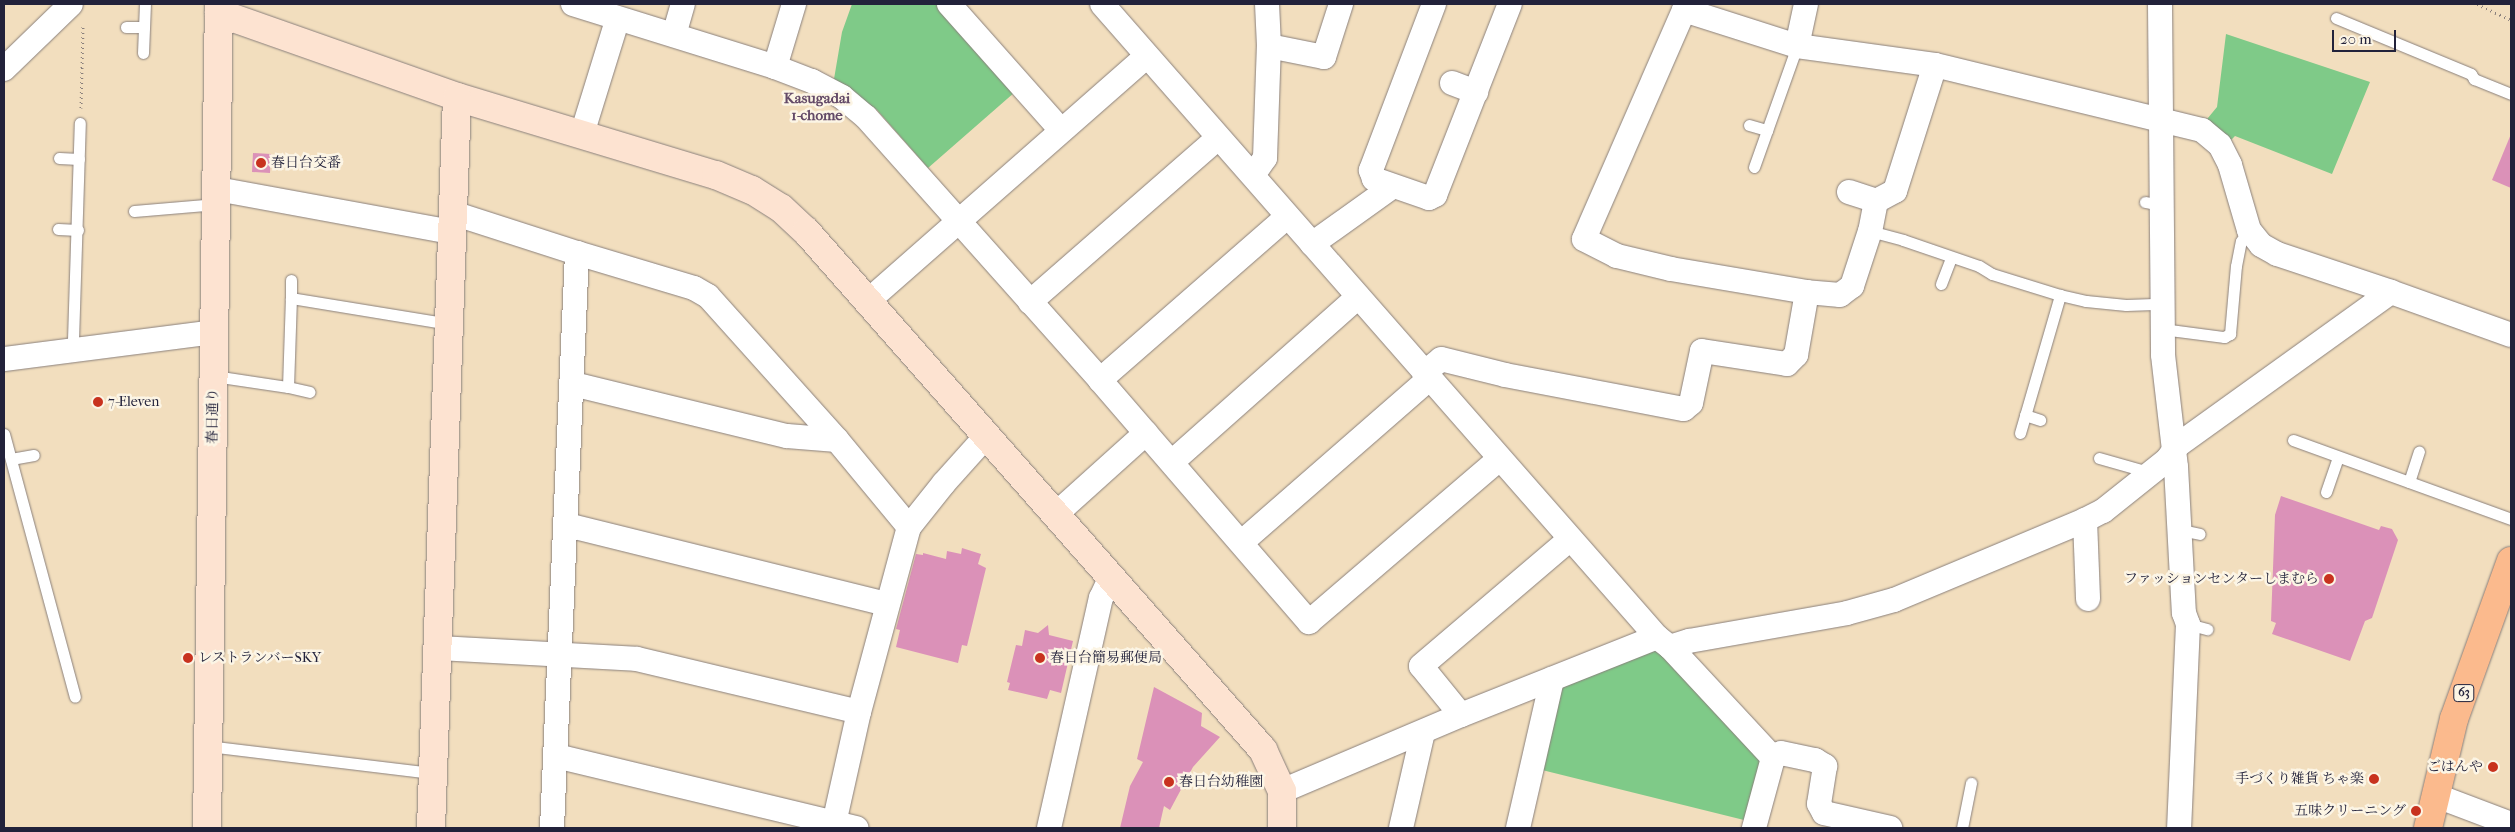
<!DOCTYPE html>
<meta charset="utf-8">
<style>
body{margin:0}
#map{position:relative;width:2515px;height:832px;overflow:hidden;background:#f2debe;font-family:"IM FELL French Canon","Noto Serif JP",serif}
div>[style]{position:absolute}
.green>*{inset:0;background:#7fca88}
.building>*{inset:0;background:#db91b8}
.path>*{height:3px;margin-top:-1.5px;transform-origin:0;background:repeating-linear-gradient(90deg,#8a807c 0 1px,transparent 0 5px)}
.roads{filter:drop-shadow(0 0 1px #8a807c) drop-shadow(0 0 1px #8a807c)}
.lane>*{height:11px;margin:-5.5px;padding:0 5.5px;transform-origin:5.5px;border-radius:5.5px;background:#fff}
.street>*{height:24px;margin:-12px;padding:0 12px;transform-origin:12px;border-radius:12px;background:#fff}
.secondary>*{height:28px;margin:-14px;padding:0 14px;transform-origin:14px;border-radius:14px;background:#fde3d1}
.primary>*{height:28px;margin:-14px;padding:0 14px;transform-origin:14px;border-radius:14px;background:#fbba8d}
.dots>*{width:14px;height:14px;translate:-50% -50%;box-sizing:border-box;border:2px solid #fcf5e5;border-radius:50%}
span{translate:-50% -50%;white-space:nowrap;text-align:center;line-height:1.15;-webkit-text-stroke:5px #fcf5e5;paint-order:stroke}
.shield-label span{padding:1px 4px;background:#fcf5e5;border:1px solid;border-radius:4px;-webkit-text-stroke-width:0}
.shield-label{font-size:12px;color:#22223b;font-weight:700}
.poi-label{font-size:14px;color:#22223b}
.left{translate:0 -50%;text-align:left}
.right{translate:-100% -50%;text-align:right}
.street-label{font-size:14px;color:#22223b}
.neighbourhood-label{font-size:15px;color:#634967;font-weight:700}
.frame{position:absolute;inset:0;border:5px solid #22223b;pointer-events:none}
.scale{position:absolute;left:2332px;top:30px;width:64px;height:22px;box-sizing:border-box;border:2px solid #22223b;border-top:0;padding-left:6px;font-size:15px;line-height:18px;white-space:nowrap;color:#22223b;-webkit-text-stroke:4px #fcf5e5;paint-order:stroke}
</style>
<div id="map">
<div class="green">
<i style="clip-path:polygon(852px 4px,938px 4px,1015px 92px,928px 168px,877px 110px,834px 79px,842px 32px)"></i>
<i style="clip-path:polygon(2226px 34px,2370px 82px,2332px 174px,2235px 136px,2228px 143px,2203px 124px,2217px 107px)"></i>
<i style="clip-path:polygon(1660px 646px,1763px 760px,1748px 821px,1542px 770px,1558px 688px)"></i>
</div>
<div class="building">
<i style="clip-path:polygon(2511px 134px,2511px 188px,2492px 180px)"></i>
<i style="clip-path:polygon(253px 153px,271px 154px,270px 173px,252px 172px)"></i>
<i style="clip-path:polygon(2281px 496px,2379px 530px,2381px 526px,2392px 529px,2398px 540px,2372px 618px,2365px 621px,2350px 661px,2272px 634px,2276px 623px,2271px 621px,2275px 515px)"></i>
<i style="clip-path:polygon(962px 548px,981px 554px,978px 564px,986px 568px,967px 646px,962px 645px,958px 663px,896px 647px,900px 630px,896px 629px,916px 554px,923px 555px,923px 553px,946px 559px,947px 551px,961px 554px)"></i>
<i style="clip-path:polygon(1048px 625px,1049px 635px,1073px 641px,1061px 693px,1050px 690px,1047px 699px,1008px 690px,1010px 683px,1007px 682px,1016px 645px,1022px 646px,1025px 630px,1038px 633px)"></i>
<i style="clip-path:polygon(1154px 687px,1202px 713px,1201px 726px,1220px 737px,1193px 767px,1170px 810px,1164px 806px,1159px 828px,1120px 828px,1130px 786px,1143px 762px,1137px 759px)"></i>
</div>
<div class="path">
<i style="left:2477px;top:4px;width:38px;rotate:25deg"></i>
<i style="left:81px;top:108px;width:84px;rotate:-88.6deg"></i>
</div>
<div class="roads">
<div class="lane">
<i style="left:2336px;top:18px;width:146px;rotate:22.5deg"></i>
<i style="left:2471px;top:74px;width:6px;rotate:59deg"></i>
<i style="left:2474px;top:79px;width:40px;rotate:22deg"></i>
<i style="left:126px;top:27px;width:18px"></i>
<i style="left:143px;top:53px;width:49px;rotate:-87.7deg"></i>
<i style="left:1749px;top:125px;width:19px;rotate:16deg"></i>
<i style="left:59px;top:158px;width:20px;rotate:3deg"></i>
<i style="left:1754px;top:167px;width:128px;rotate:-70.4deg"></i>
<i style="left:2145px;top:202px;width:16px;rotate:11deg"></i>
<i style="left:134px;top:211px;width:83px;rotate:-4.8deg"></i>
<i style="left:58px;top:229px;width:20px;rotate:3deg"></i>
<i style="left:1870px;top:231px;width:34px;rotate:15deg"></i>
<i style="left:1903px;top:240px;width:80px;rotate:18.9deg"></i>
<i style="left:1979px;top:266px;width:15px;rotate:32deg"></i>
<i style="left:1992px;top:274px;width:71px;rotate:17.2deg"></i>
<i style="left:2060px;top:295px;width:27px;rotate:13deg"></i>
<i style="left:2086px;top:301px;width:40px;rotate:5.7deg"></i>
<i style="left:2126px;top:305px;width:35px;rotate:-2deg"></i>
<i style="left:1941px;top:284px;width:28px;rotate:-69deg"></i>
<i style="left:291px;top:298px;width:18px;rotate:-90deg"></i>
<i style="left:2162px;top:329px;width:63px;rotate:7.4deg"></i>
<i style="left:2224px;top:337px;width:7px;rotate:-27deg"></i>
<i style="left:2230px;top:334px;width:68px;rotate:-85deg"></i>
<i style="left:2236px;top:266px;width:25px;rotate:-79deg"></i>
<i style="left:2241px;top:241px;width:14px;rotate:-54deg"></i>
<i style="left:75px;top:352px;width:12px;rotate:-99deg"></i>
<i style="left:73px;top:340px;width:217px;rotate:-88.2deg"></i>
<i style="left:214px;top:376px;width:75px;rotate:8.5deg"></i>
<i style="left:288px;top:387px;width:89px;rotate:-88.1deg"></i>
<i style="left:291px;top:298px;width:160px;rotate:9.3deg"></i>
<i style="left:288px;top:387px;width:22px;rotate:13deg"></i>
<i style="left:2025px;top:415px;width:16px;rotate:18deg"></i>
<i style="left:2020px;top:433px;width:144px;rotate:-73.8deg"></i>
<i style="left:4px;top:434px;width:272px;rotate:74.9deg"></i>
<i style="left:2293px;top:440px;width:232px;rotate:19.9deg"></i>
<i style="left:2099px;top:458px;width:44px;rotate:15.9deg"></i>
<i style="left:2141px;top:470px;width:8px;rotate:50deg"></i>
<i style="left:11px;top:459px;width:23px;rotate:-10deg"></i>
<i style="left:2409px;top:482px;width:32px;rotate:-72deg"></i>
<i style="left:2326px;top:492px;width:37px;rotate:-71deg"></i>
<i style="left:2181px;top:530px;width:19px;rotate:12deg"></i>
<i style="left:2188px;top:624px;width:20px;rotate:15deg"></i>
<i style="left:208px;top:746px;width:226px;rotate:6.9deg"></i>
<i style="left:1962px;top:828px;width:46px;rotate:-78.7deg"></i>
</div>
<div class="street">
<i style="left:573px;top:4px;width:212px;rotate:17.3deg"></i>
<i style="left:775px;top:67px;width:40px;rotate:21deg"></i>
<i style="left:812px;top:81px;width:34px;rotate:28deg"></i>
<i style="left:842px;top:97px;width:31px;rotate:40deg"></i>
<i style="left:866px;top:117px;width:352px;rotate:48.3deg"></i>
<i style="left:1100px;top:380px;width:320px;rotate:49.2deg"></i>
<i style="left:1309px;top:622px;width:250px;rotate:-40.6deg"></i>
<i style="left:949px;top:4px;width:169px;rotate:48.4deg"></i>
<i style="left:1102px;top:4px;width:842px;rotate:48.76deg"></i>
<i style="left:1434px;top:4px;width:178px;rotate:110.8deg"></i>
<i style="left:1371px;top:170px;width:9px;rotate:72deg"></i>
<i style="left:1374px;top:179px;width:58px;rotate:19.1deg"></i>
<i style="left:1429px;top:198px;width:7px;rotate:-27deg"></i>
<i style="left:1435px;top:195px;width:205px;rotate:-68.6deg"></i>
<i style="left:2160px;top:4px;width:351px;rotate:89.5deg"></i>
<i style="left:2163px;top:355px;width:113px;rotate:83.4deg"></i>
<i style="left:2176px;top:467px;width:146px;rotate:86.9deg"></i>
<i style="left:2184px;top:613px;width:12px;rotate:70deg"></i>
<i style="left:2188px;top:624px;width:204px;rotate:92.5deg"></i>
<i style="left:674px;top:35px;width:32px;rotate:-74deg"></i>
<i style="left:1269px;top:46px;width:56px;rotate:11.3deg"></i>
<i style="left:1324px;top:57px;width:56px;rotate:-72.2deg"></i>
<i style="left:1797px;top:46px;width:43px;rotate:-77.9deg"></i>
<i style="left:1935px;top:65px;width:132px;rotate:107.6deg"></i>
<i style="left:1895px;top:191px;width:21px;rotate:152deg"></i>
<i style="left:1876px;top:201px;width:31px;rotate:101deg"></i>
<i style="left:1870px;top:231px;width:58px;rotate:108.1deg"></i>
<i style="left:1852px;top:286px;width:15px;rotate:143deg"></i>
<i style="left:1840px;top:295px;width:33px;rotate:-175deg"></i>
<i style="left:1807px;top:292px;width:138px;rotate:-170.4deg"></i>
<i style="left:1671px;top:269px;width:56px;rotate:-166.5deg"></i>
<i style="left:1617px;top:256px;width:37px;rotate:-153deg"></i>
<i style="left:1584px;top:239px;width:250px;rotate:-66.4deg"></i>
<i style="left:1684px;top:10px;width:119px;rotate:17.7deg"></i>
<i style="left:1797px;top:46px;width:139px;rotate:7.8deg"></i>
<i style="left:1935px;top:65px;width:275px;rotate:13.7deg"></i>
<i style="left:2202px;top:130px;width:23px;rotate:40deg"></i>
<i style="left:2220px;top:145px;width:22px;rotate:63deg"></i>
<i style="left:2230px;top:165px;width:68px;rotate:73.7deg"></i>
<i style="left:2249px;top:230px;width:19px;rotate:51deg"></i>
<i style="left:2261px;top:245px;width:18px;rotate:29deg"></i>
<i style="left:2277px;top:254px;width:120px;rotate:18.4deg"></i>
<i style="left:775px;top:67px;width:66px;rotate:-73.2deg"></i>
<i style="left:4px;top:69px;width:93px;rotate:-44.1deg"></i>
<i style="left:1452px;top:83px;width:26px;rotate:21deg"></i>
<i style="left:582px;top:134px;width:121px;rotate:-72.8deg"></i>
<i style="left:1253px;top:175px;width:21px;rotate:-55deg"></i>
<i style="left:1265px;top:158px;width:112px;rotate:-88deg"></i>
<i style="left:1269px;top:46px;width:42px;rotate:-92.7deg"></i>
<i style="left:217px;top:189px;width:239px;rotate:10.4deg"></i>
<i style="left:1849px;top:192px;width:28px;rotate:18deg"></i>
<i style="left:453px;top:213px;width:130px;rotate:17.9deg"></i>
<i style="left:577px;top:253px;width:576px;rotate:92.49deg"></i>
<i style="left:1312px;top:244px;width:98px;rotate:-35.5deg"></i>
<i style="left:577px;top:253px;width:122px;rotate:16.7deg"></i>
<i style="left:694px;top:288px;width:16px;rotate:30deg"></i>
<i style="left:708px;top:296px;width:193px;rotate:48.1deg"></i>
<i style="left:837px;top:440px;width:113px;rotate:50.4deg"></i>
<i style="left:868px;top:301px;width:371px;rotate:-41.3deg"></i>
<i style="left:1030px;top:302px;width:249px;rotate:-41.1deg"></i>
<i style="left:4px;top:359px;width:213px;rotate:-7.3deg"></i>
<i style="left:1424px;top:373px;width:22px;rotate:-39deg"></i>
<i style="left:1441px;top:359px;width:66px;rotate:14deg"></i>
<i style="left:1505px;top:375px;width:182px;rotate:10.8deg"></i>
<i style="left:1684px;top:409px;width:9px;rotate:-41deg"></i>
<i style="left:1691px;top:403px;width:53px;rotate:-78.1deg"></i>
<i style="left:1702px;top:351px;width:86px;rotate:8.7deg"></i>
<i style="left:1787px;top:364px;width:13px;rotate:-45deg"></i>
<i style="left:1796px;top:355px;width:64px;rotate:-80.1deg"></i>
<i style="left:1100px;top:380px;width:249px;rotate:-41.1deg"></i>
<i style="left:573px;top:384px;width:220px;rotate:13.7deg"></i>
<i style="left:787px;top:436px;width:50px;rotate:4.6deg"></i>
<i style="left:1172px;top:462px;width:249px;rotate:-41.6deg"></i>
<i style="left:1056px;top:514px;width:121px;rotate:-42deg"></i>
<i style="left:2085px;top:520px;width:79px;rotate:87.8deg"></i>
<i style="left:567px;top:525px;width:330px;rotate:13.9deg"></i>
<i style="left:1242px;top:542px;width:248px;rotate:-41.1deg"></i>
<i style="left:1670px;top:647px;width:151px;rotate:47.1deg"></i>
<i style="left:1773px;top:758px;width:73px;rotate:105.2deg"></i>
<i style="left:437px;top:648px;width:200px;rotate:3.1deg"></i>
<i style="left:637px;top:659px;width:228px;rotate:13.4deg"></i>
<i style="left:1461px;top:715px;width:63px;rotate:-129.2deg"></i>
<i style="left:1421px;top:666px;width:196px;rotate:-40.4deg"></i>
<i style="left:556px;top:756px;width:309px;rotate:13.5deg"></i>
<i style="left:1773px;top:758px;width:9px;rotate:-32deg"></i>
<i style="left:1781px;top:753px;width:35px;rotate:12deg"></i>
<i style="left:1815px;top:760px;width:12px;rotate:31deg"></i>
<i style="left:1825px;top:766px;width:38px;rotate:99deg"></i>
<i style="left:1819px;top:804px;width:10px;rotate:61deg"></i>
<i style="left:1824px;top:813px;width:68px;rotate:12.8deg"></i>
<i style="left:1282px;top:791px;width:194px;rotate:-23deg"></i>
<i style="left:1461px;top:715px;width:211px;rotate:-21.7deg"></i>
<i style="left:1657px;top:637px;width:16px;rotate:38deg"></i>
<i style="left:1670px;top:647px;width:20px;rotate:-18deg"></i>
<i style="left:1689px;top:641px;width:160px;rotate:-10deg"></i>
<i style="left:1847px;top:613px;width:49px;rotate:-15.5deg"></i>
<i style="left:1894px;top:600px;width:207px;rotate:-22.7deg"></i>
<i style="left:2085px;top:520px;width:20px;rotate:-27deg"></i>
<i style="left:2103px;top:511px;width:82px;rotate:-38.6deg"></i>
<i style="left:2167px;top:460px;width:19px;rotate:-54deg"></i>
<i style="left:2178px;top:445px;width:262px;rotate:-35.7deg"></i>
<i style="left:2391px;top:292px;width:127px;rotate:19.7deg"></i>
<i style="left:2437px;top:796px;width:79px;rotate:20.7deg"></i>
<i style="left:833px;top:828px;width:119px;rotate:-77.4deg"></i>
<i style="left:859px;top:712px;width:192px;rotate:-74.9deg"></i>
<i style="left:909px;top:527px;width:56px;rotate:-51.5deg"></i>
<i style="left:944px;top:483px;width:64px;rotate:-48.1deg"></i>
<i style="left:1049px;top:828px;width:236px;rotate:-77.3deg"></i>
<i style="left:1101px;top:598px;width:23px;rotate:-65deg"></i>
<i style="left:1401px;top:828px;width:98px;rotate:-77.1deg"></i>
<i style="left:1518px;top:828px;width:153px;rotate:-77.1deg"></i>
</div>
<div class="secondary">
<i style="left:219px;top:13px;width:252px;rotate:19.4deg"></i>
<i style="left:457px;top:97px;width:270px;rotate:16.8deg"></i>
<i style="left:716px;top:175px;width:39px;rotate:23deg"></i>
<i style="left:752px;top:190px;width:34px;rotate:32deg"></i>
<i style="left:781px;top:208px;width:34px;rotate:43deg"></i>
<i style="left:806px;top:231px;width:692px;rotate:48.63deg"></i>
<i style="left:1263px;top:750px;width:45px;rotate:65.1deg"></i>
<i style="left:1282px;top:791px;width:37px;rotate:90deg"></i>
<i style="left:207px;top:828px;width:824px;rotate:-89.17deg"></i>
<i style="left:431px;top:828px;width:731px;rotate:-87.96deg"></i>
</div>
<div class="primary">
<i style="left:2428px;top:828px;width:112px;rotate:-76.6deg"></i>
<i style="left:2454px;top:719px;width:168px;rotate:-70.2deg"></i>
</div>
</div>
<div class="dots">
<i style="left:261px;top:163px;background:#c8321e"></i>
<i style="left:98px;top:402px;background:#c8321e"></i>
<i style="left:2329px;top:579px;background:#c8321e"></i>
<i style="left:188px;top:658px;background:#c8321e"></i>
<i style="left:1040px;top:658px;background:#c8321e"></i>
<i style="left:2493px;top:767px;background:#c8321e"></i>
<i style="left:2374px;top:779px;background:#c8321e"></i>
<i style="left:1169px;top:782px;background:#c8321e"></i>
<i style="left:2416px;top:811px;background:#c8321e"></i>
</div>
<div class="shield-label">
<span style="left:2464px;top:693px">63</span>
</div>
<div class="poi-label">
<span class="left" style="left:271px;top:163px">春日台交番</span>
<span class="left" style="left:108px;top:402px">7-Eleven</span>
<span class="right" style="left:2319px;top:579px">ファッションセンターしまむら</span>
<span class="left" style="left:198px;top:658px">レストランバーSKY</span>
<span class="left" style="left:1050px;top:658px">春日台簡易郵便局</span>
<span class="right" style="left:2483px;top:767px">ごはんや</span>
<span class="right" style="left:2364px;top:779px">手づくり雑貨 ちゃ楽</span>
<span class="left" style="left:1179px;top:782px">春日台幼稚園</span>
<span class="right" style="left:2406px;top:811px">五味クリーニング</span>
</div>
<div class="street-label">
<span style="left:213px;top:416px;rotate:-89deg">春日通り</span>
</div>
<div class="neighbourhood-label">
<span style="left:817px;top:107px">Kasugadai<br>1-chome</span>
</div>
<div class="frame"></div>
<div class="scale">20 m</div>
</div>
